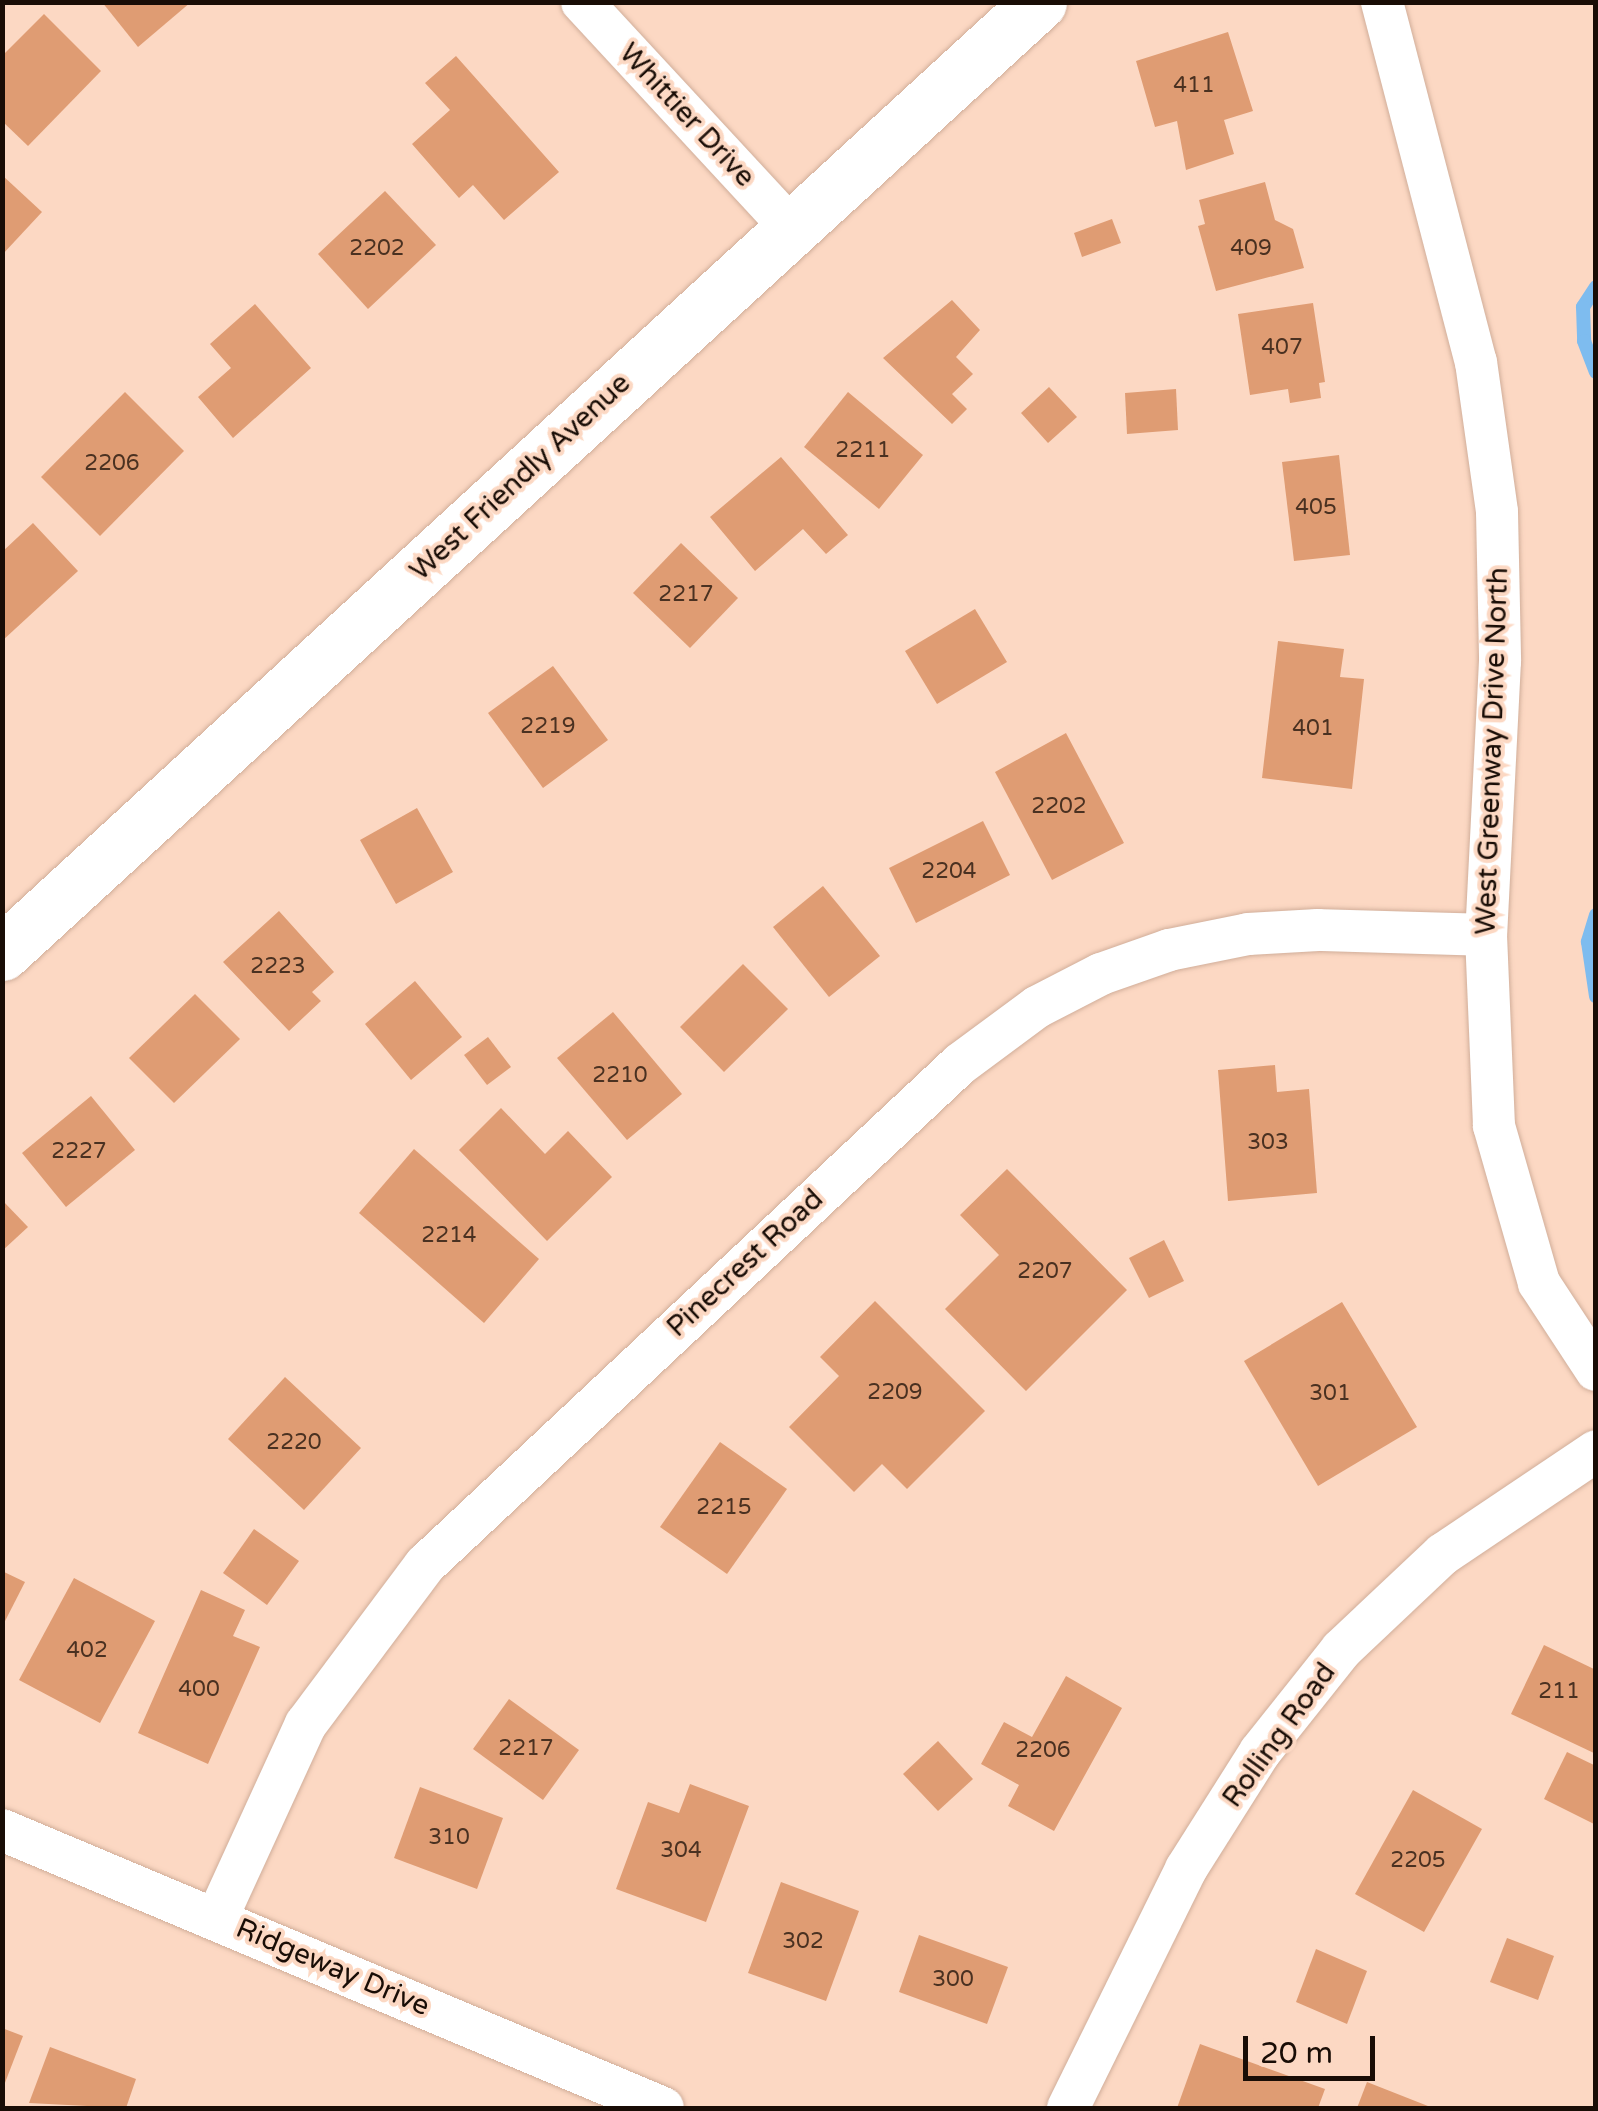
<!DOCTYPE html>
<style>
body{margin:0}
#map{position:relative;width:1598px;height:2111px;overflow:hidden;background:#fcd8c3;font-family:"Varela Round",sans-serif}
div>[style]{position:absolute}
.stream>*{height:14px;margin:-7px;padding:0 7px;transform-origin:7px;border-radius:7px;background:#7ebcef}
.building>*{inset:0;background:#df9c73}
.roads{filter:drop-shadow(0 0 2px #d1ae9a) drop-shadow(0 0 2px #d1ae9a)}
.street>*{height:42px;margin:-21px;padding:0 21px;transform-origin:21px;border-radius:21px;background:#fff}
.secondary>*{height:55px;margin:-27.5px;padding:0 27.5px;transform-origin:27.5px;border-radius:27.5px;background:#fff}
span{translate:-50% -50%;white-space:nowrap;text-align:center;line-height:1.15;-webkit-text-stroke:8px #fcd8c3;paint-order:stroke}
.number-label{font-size:22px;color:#4a3121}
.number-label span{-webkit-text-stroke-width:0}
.street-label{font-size:28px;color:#190d06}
.frame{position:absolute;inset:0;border:5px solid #190d06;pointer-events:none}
.scale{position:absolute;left:1243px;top:2036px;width:132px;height:45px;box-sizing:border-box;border:5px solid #190d06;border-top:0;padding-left:12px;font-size:30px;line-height:35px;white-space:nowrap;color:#190d06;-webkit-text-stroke:8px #fcd8c3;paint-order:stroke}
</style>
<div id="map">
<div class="stream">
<i style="left:1596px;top:287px;width:24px;rotate:123deg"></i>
<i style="left:1583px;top:307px;width:34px;rotate:88deg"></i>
<i style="left:1584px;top:341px;width:33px;rotate:69deg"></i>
<i style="left:1596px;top:915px;width:28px;rotate:107deg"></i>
<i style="left:1588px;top:942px;width:55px;rotate:81.6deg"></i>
</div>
<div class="building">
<i style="clip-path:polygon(102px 2px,191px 2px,138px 47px)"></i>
<i style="clip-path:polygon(44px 14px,101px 71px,28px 146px,2px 121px,2px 56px)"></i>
<i style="clip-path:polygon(1228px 32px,1253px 111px,1224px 120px,1234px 154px,1186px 170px,1177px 121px,1155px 127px,1136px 61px)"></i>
<i style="clip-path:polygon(456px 56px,559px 172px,504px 220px,473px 185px,459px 198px,412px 144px,450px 110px,425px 83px)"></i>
<i style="clip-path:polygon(2px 175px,42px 212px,2px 255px)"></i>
<i style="clip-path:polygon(1265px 182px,1275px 220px,1293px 229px,1304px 268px,1216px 291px,1198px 226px,1205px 224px,1199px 200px)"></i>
<i style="clip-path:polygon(385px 191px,436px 245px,368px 309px,318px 254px)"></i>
<i style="clip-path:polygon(1112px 219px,1121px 243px,1082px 257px,1074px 233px)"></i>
<i style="clip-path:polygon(952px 300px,980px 330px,956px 357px,973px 374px,952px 394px,967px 409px,952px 424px,883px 358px)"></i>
<i style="clip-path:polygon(1313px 303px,1325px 382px,1319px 383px,1321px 398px,1290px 403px,1288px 389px,1250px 395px,1238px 314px)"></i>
<i style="clip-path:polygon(255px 304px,311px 368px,233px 438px,198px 397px,231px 368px,210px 344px)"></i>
<i style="clip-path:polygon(1049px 387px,1077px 417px,1048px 443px,1021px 413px)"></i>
<i style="clip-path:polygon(1176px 389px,1178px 430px,1127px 434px,1125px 393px)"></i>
<i style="clip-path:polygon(125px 392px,184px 451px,100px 536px,41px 477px)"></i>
<i style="clip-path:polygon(848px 392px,923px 455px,879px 509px,804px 447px)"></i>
<i style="clip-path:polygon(1339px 455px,1350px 555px,1294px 561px,1282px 462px)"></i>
<i style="clip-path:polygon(781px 457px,848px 535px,826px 554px,803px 529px,755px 571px,710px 517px)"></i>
<i style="clip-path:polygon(33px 523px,78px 571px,2px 641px,2px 552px)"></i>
<i style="clip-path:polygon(681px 543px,738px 598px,690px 648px,633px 593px)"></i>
<i style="clip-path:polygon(975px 609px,1007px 662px,937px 704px,905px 651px)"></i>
<i style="clip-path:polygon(1278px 641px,1344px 649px,1340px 677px,1364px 679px,1352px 789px,1262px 778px)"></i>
<i style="clip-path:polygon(553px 666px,608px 740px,543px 788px,488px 713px)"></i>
<i style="clip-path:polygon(1066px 733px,1124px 843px,1052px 880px,995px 772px)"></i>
<i style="clip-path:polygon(417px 808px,453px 872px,396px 904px,360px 840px)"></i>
<i style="clip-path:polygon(983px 821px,1010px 875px,916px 923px,889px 868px)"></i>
<i style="clip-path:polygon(823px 886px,880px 956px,829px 997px,773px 927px)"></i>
<i style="clip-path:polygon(279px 911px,334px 972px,312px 992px,321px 1001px,289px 1031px,223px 962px)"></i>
<i style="clip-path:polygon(743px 964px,788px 1009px,724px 1072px,680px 1027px)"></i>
<i style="clip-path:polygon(415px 981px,462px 1037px,411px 1080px,365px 1024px)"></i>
<i style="clip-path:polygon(195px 994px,240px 1039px,174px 1103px,129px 1058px)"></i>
<i style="clip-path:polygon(613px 1012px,682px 1094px,627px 1140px,557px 1058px)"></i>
<i style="clip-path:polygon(488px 1037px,511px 1067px,487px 1085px,464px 1055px)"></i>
<i style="clip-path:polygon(1275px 1065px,1277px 1092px,1309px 1089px,1317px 1193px,1228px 1201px,1218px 1070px)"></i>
<i style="clip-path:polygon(91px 1096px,135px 1150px,66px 1207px,22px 1153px)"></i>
<i style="clip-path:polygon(501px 1108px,545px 1154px,568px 1131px,612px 1177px,547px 1241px,459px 1150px)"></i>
<i style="clip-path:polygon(414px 1149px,539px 1259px,484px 1323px,359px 1213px)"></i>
<i style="clip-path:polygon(1007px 1169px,1127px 1290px,1026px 1391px,945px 1309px,999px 1255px,960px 1215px)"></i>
<i style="clip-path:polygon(2px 1200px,28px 1227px,2px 1251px)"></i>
<i style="clip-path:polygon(1164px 1240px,1184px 1281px,1149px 1298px,1129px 1258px)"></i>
<i style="clip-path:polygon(875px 1301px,985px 1411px,907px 1489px,882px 1464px,854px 1492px,789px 1427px,839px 1376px,820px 1357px)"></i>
<i style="clip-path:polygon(1342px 1302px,1417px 1427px,1318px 1486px,1244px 1361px)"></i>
<i style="clip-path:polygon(285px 1377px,361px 1448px,304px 1510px,228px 1439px)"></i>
<i style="clip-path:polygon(720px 1442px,787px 1489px,727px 1574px,660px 1527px)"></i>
<i style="clip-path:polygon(254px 1529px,299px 1561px,267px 1605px,223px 1573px)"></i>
<i style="clip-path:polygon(2px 1571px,25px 1582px,2px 1627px)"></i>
<i style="clip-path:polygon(74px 1578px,155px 1621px,100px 1723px,19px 1680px)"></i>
<i style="clip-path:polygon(201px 1590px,245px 1610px,233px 1636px,260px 1647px,208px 1764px,138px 1733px)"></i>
<i style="clip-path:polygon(1544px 1645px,1596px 1670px,1596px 1754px,1511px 1714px)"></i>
<i style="clip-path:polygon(1066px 1676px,1122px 1708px,1054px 1831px,1008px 1806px,1019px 1785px,981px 1764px,1004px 1722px,1032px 1737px)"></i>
<i style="clip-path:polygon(509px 1699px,579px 1750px,543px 1800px,473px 1749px)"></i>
<i style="clip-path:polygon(938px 1741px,973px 1779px,938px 1811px,903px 1774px)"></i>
<i style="clip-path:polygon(1567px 1752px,1596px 1766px,1594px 1824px,1544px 1799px)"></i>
<i style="clip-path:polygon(690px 1784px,749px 1806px,706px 1922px,616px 1889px,648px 1802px,679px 1813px)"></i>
<i style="clip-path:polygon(420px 1787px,503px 1818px,477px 1889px,394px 1858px)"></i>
<i style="clip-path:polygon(1413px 1790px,1482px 1829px,1424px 1932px,1355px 1894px)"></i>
<i style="clip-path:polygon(781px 1882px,859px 1911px,826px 2001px,748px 1973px)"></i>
<i style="clip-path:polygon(919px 1935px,1008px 1967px,987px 2024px,899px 1992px)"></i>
<i style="clip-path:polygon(1507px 1938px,1554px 1956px,1538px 2000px,1490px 1982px)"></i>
<i style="clip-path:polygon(1316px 1949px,1367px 1971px,1347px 2024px,1296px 2002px)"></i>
<i style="clip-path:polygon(2px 2028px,23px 2036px,3px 2088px,2px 2087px)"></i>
<i style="clip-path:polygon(1200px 2044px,1325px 2089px,1318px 2108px,1177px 2108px)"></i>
<i style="clip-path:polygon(50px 2047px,136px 2079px,126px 2108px,29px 2103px)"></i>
<i style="clip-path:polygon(1367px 2082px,1433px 2108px,1357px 2108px)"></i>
</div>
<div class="roads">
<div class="street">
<i style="left:582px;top:2px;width:308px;rotate:47.2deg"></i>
<i style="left:1382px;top:2px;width:372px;rotate:75.4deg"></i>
<i style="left:1476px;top:362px;width:151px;rotate:82deg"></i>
<i style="left:1497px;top:512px;width:149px;rotate:88.8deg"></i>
<i style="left:1500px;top:661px;width:274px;rotate:92.9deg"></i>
<i style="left:1486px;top:935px;width:191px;rotate:87.6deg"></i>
<i style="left:1494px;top:1126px;width:163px;rotate:74deg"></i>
<i style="left:1539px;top:1283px;width:104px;rotate:56.8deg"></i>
<i style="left:2px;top:1830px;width:717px;rotate:22.81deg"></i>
<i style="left:217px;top:1918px;width:213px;rotate:-65.4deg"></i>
<i style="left:306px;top:1724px;width:199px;rotate:-53.2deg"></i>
<i style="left:425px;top:1565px;width:733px;rotate:-43.12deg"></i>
<i style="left:960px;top:1064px;width:96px;rotate:-36.5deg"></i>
<i style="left:1037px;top:1007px;width:72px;rotate:-27.3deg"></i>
<i style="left:1101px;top:974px;width:72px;rotate:-19.4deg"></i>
<i style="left:1169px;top:950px;width:81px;rotate:-11.4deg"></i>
<i style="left:1248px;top:934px;width:70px;rotate:-3.3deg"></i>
<i style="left:1318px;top:930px;width:168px;rotate:1.7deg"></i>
<i style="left:1068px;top:2108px;width:267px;rotate:-63.7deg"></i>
<i style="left:1186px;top:1869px;width:138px;rotate:-57.7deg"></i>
<i style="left:1260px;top:1752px;width:130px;rotate:-51.5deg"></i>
<i style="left:1341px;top:1650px;width:140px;rotate:-43.3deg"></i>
<i style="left:1443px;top:1554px;width:184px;rotate:-33.9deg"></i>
</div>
<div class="secondary">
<i style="left:2px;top:953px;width:1407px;rotate:-42.52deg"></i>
</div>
</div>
<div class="number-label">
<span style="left:1194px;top:86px">411</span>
<span style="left:377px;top:249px">2202</span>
<span style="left:1251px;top:249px">409</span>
<span style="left:1282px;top:348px">407</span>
<span style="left:863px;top:451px">2211</span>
<span style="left:112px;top:464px">2206</span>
<span style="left:1316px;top:508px">405</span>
<span style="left:686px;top:595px">2217</span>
<span style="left:548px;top:727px">2219</span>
<span style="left:1313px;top:729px">401</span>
<span style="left:1059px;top:807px">2202</span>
<span style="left:949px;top:872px">2204</span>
<span style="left:278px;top:967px">2223</span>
<span style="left:620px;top:1076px">2210</span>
<span style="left:1268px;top:1143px">303</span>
<span style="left:79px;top:1152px">2227</span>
<span style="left:449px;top:1236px">2214</span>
<span style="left:1045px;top:1272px">2207</span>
<span style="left:895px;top:1393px">2209</span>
<span style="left:1330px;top:1394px">301</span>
<span style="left:294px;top:1443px">2220</span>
<span style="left:724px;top:1508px">2215</span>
<span style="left:87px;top:1651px">402</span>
<span style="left:199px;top:1690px">400</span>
<span style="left:1559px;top:1692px">211</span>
<span style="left:526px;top:1749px">2217</span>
<span style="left:1043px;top:1751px">2206</span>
<span style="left:449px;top:1838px">310</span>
<span style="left:681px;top:1851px">304</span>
<span style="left:1418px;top:1861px">2205</span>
<span style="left:803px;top:1942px">302</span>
<span style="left:953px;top:1980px">300</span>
</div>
<div class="street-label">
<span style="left:687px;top:115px;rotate:47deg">Whittier Drive</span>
<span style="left:520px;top:477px;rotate:-43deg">West Friendly Avenue</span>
<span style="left:1492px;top:751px;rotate:-88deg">West Greenway Drive North</span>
<span style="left:745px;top:1263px;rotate:-43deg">Pinecrest Road</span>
<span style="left:1279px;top:1735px;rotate:-54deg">Rolling Road</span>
<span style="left:333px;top:1967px;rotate:23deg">Ridgeway Drive</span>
</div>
<div class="frame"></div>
<div class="scale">20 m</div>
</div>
